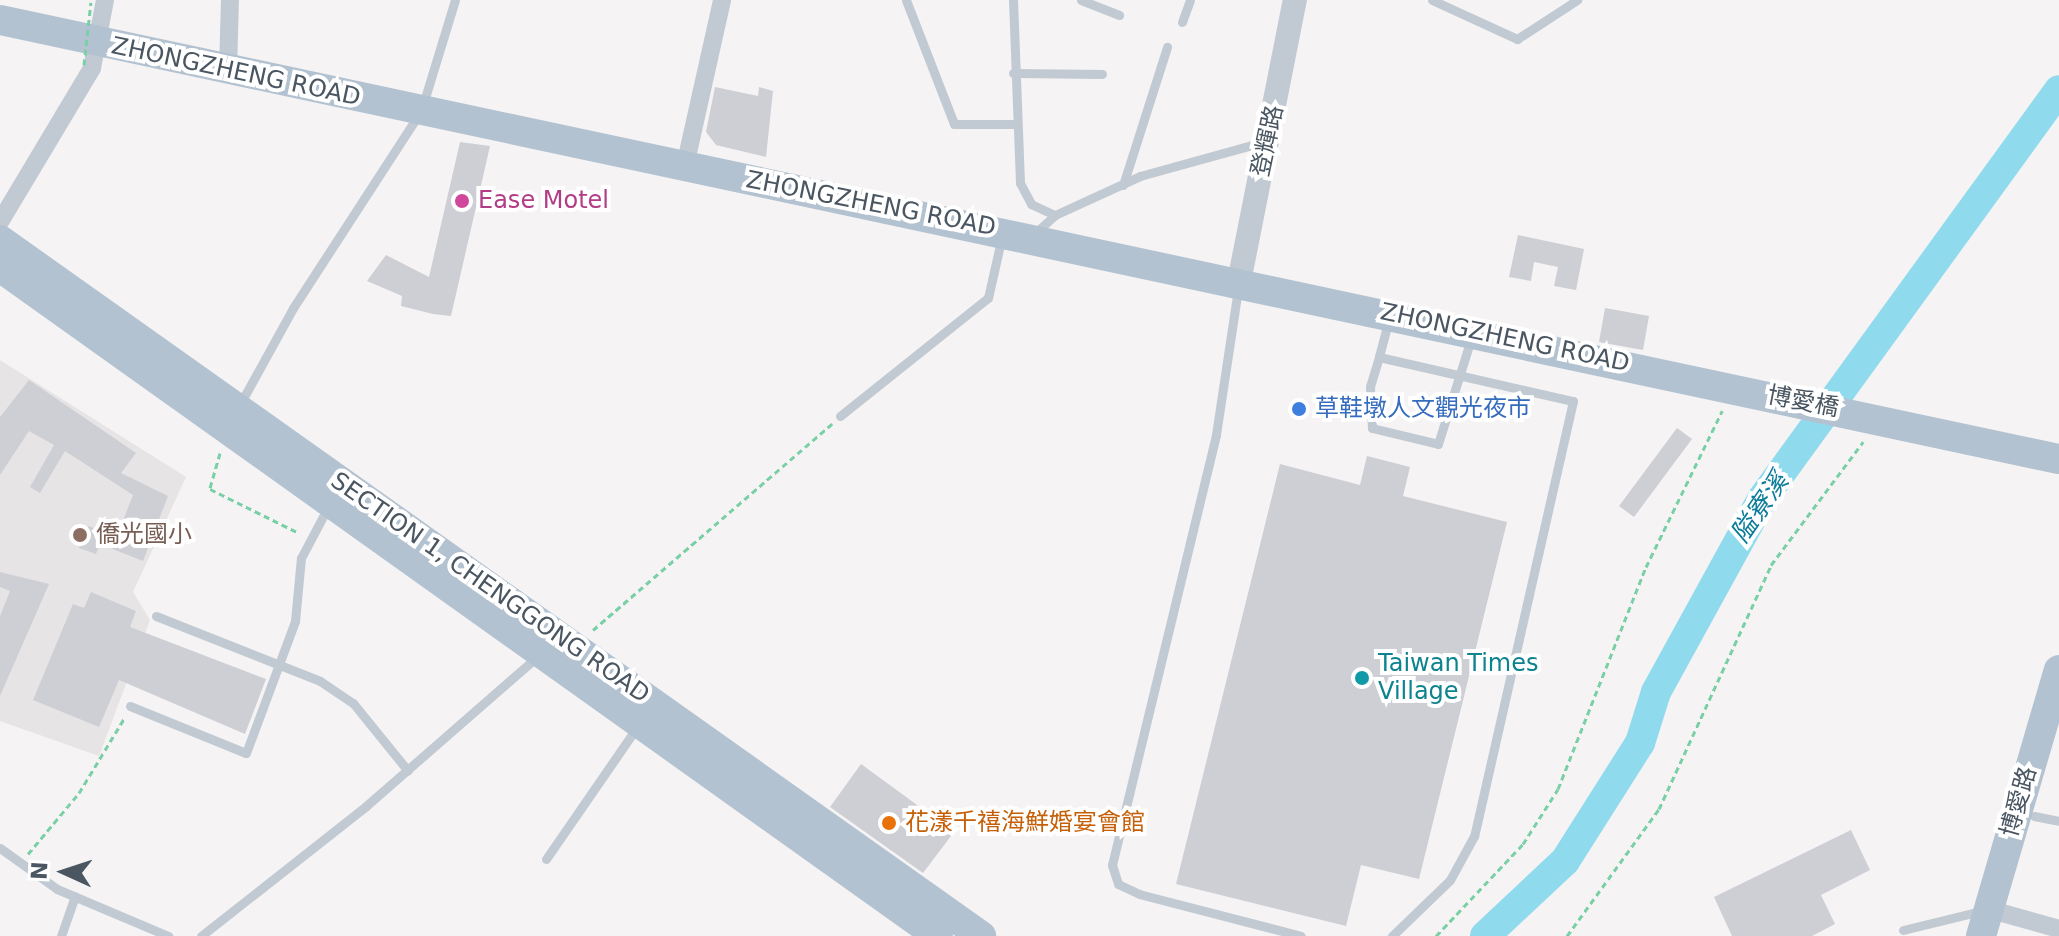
<!DOCTYPE html>
<meta charset="utf-8">
<style>
body{margin:0}
#map{position:relative;width:2059px;height:936px;overflow:hidden;background:#f5f3f3;font-family:"DejaVu Sans","Noto Sans TC",sans-serif}
div>[style]{position:absolute}
.education>*{inset:0;background:#e6e4e5}
.river>*{height:30px;margin:-15px;padding:0 15px;transform-origin:15px;border-radius:15px;background:#90daee}
.building>*{inset:0;background:#cdcfd5}
.path>*{height:3px;margin-top:-1.5px;transform-origin:0;background:repeating-linear-gradient(90deg,#7ad0a6 0 6px,transparent 0 10px)}
.service>*{height:9px;margin:-4.5px;padding:0 4.5px;transform-origin:4.5px;border-radius:4.5px;background:#c1cad2}
.minor>*{height:18px;margin:-9px;padding:0 9px;transform-origin:9px;border-radius:9px;background:#c1cad2}
.tertiary>*{height:24px;margin:-12px;padding:0 12px;transform-origin:12px;border-radius:12px;background:#c1cad2}
.primary>*{height:30px;margin:-15px;padding:0 15px;transform-origin:15px;border-radius:15px;background:#b3c2d1}
.path-bridge>*{height:3px;margin-top:-1.5px;transform-origin:0;background:repeating-linear-gradient(90deg,#7ad0a6 0 6px,transparent 0 10px)}
.dots>*{width:22px;height:22px;translate:-50% -50%;box-sizing:border-box;border:4px solid #fff;border-radius:50%}
span{translate:-50% -50%;white-space:nowrap;text-align:center;line-height:1.15;-webkit-text-stroke:8px #fff;paint-order:stroke}
.street-label{font-size:24px;color:#4a5661}
.hotel-label{font-size:24px;color:#b23c85}
.left{translate:0 -50%;text-align:left}
.shop-label{font-size:24px;color:#366cbe}
.education-label{font-size:24px;color:#785e54}
.culture-label{font-size:24px;color:#0d838f}
.food-label{font-size:24px;color:#c56008}
.water-label{font-size:26px;color:#0c7c9b;font-style:italic}
.north{position:absolute;left:24px;top:832px;width:80px;height:80px;-webkit-text-stroke:6px #fff;paint-order:stroke;rotate:273deg;font-size:22px;font-weight:700;line-height:32px;text-align:center;color:#4a5661}
.north::after{content:'';display:block;margin:auto;width:28px;height:36px;background:#4a5661;clip-path:polygon(50% 0,100% 100%,50% 72%,0 100%)}
</style>
<div id="map">
<div class="education">
<i style="clip-path:polygon(0 360px,186px 477px,133px 592px,150px 620px,99px 756px,0 721px)"></i>
</div>
<div class="river">
<i style="left:1485px;top:936px;width:110px;rotate:-43.2deg"></i>
<i style="left:1565px;top:861px;width:140px;rotate:-57.6deg"></i>
<i style="left:1640px;top:743px;width:53px;rotate:-72.6deg"></i>
<i style="left:1656px;top:692px;width:220px;rotate:-61.2deg"></i>
<i style="left:1762px;top:499px;width:505px;rotate:-54.01deg"></i>
</div>
<div class="building">
<i style="clip-path:polygon(715px 87px,758px 96px,759px 87px,773px 91px,766px 157px,716px 145px,706px 132px)"></i>
<i style="clip-path:polygon(460px 142px,490px 146px,451px 316px,433px 314px,401px 306px,402px 296px,367px 281px,386px 255px,429px 277px)"></i>
<i style="clip-path:polygon(1518px 235px,1584px 249px,1576px 290px,1554px 286px,1558px 267px,1534px 262px,1531px 281px,1509px 277px)"></i>
<i style="clip-path:polygon(1605px 308px,1649px 316px,1643px 350px,1599px 342px)"></i>
<i style="clip-path:polygon(29px 380px,136px 453px,121px 473px,168px 496px,143px 561px,100px 544px,96px 554px,79px 548px,88px 526px,117px 536px,133px 495px,65px 451px,40px 493px,30px 487px,54px 445px,29px 431px,0 475px,0 417px)"></i>
<i style="clip-path:polygon(1677px 428px,1692px 439px,1634px 517px,1619px 506px)"></i>
<i style="clip-path:polygon(1367px 456px,1410px 467px,1403px 496px,1507px 522px,1419px 879px,1361px 865px,1346px 926px,1176px 884px,1280px 464px,1360px 485px)"></i>
<i style="clip-path:polygon(0 572px,49px 584px,0 696px,0 616px,10px 591px,0 587px)"></i>
<i style="clip-path:polygon(91px 592px,136px 611px,130px 627px,266px 679px,245px 734px,119px 680px,99px 727px,33px 700px,73px 604px,84px 608px)"></i>
<i style="clip-path:polygon(861px 764px,954px 832px,923px 873px,830px 807px)"></i>
<i style="clip-path:polygon(1851px 830px,1870px 870px,1821px 895px,1835px 924px,1812px 936px,1732px 936px,1714px 897px)"></i>
</div>
<div class="path">
<i style="left:220px;top:453px;width:37px;rotate:106deg"></i>
<i style="left:210px;top:489px;width:99px;rotate:26.3deg"></i>
<i style="left:593px;top:630px;width:316px;rotate:-40.8deg"></i>
<i style="left:28px;top:854px;width:80px;rotate:-50.1deg"></i>
<i style="left:79px;top:793px;width:89px;rotate:-58.8deg"></i>
<i style="left:1436px;top:936px;width:127px;rotate:-46.6deg"></i>
<i style="left:1523px;top:844px;width:65px;rotate:-57.5deg"></i>
<i style="left:1558px;top:789px;width:239px;rotate:-68.4deg"></i>
<i style="left:1646px;top:567px;width:174px;rotate:-64deg"></i>
<i style="left:1567px;top:936px;width:157px;rotate:-54.1deg"></i>
<i style="left:1659px;top:809px;width:268px;rotate:-65.3deg"></i>
<i style="left:1771px;top:565px;width:154px;rotate:-53.2deg"></i>
</div>
<div class="service">
<i style="left:906px;top:0;width:133px;rotate:68.8deg"></i>
<i style="left:954px;top:124px;width:59px"></i>
<i style="left:1013px;top:0;width:183px;rotate:87.8deg"></i>
<i style="left:1020px;top:183px;width:24px;rotate:62deg"></i>
<i style="left:1031px;top:204px;width:26px;rotate:25deg"></i>
<i style="left:1081px;top:0;width:41px;rotate:21.5deg"></i>
<i style="left:1432px;top:0;width:94px;rotate:24.6deg"></i>
<i style="left:1517px;top:39px;width:72px;rotate:-33deg"></i>
<i style="left:1182px;top:22px;width:23px;rotate:-70deg"></i>
<i style="left:1013px;top:73px;width:89px;rotate:0.6deg"></i>
<i style="left:1123px;top:185px;width:145px;rotate:-72.3deg"></i>
<i style="left:1034px;top:234px;width:28px;rotate:-42deg"></i>
<i style="left:1055px;top:215px;width:94px;rotate:-24.6deg"></i>
<i style="left:1140px;top:176px;width:128px;rotate:-15.5deg"></i>
<i style="left:1238px;top:289px;width:148px;rotate:98.6deg"></i>
<i style="left:1216px;top:435px;width:442px;rotate:103.6deg"></i>
<i style="left:1112px;top:865px;width:20px;rotate:72deg"></i>
<i style="left:1118px;top:884px;width:23px;rotate:25deg"></i>
<i style="left:1139px;top:894px;width:167px;rotate:14.5deg"></i>
<i style="left:1389px;top:319px;width:39px;rotate:105deg"></i>
<i style="left:1379px;top:357px;width:199px;rotate:12.8deg"></i>
<i style="left:1573px;top:401px;width:446px;rotate:102.8deg"></i>
<i style="left:1474px;top:836px;width:50px;rotate:118.6deg"></i>
<i style="left:1450px;top:880px;width:81px;rotate:136deg"></i>
<i style="left:1379px;top:357px;width:31px;rotate:107deg"></i>
<i style="left:1370px;top:387px;width:41px;rotate:87.2deg"></i>
<i style="left:1372px;top:428px;width:68px;rotate:13.6deg"></i>
<i style="left:1438px;top:444px;width:110px;rotate:-72.6deg"></i>
<i style="left:239px;top:406px;width:112px;rotate:-61.1deg"></i>
<i style="left:293px;top:308px;width:235px;rotate:-57deg"></i>
<i style="left:421px;top:111px;width:116px;rotate:-73deg"></i>
<i style="left:840px;top:416px;width:189px;rotate:-38.6deg"></i>
<i style="left:988px;top:298px;width:64px;rotate:-77.3deg"></i>
<i style="left:156px;top:616px;width:176px;rotate:21.6deg"></i>
<i style="left:320px;top:681px;width:40px;rotate:34deg"></i>
<i style="left:353px;top:703px;width:87px;rotate:51deg"></i>
<i style="left:130px;top:706px;width:125px;rotate:22.1deg"></i>
<i style="left:246px;top:753px;width:141px;rotate:-69.6deg"></i>
<i style="left:295px;top:621px;width:63px;rotate:-84.6deg"></i>
<i style="left:301px;top:558px;width:58px;rotate:-62.1deg"></i>
<i style="left:2034px;top:816px;width:25px;rotate:11deg"></i>
<i style="left:0;top:848px;width:70px;rotate:35.7deg"></i>
<i style="left:57px;top:889px;width:121px;rotate:22.9deg"></i>
<i style="left:546px;top:859px;width:160px;rotate:-55.4deg"></i>
<i style="left:1903px;top:930px;width:84px;rotate:-13.7deg"></i>
<i style="left:61px;top:936px;width:42px;rotate:-70.7deg"></i>
<i style="left:201px;top:936px;width:210px;rotate:-38.2deg"></i>
<i style="left:366px;top:806px;width:227px;rotate:-41.1deg"></i>
</div>
<div class="minor">
<i style="left:228px;top:70px;width:70px;rotate:-88.4deg"></i>
<i style="left:685px;top:166px;width:170px;rotate:-77.4deg"></i>
<i style="left:0;top:222px;width:179px;rotate:-59.1deg"></i>
<i style="left:92px;top:68px;width:69px;rotate:-79.2deg"></i>
<i style="left:1988px;top:909px;width:74px;rotate:15.7deg"></i>
</div>
<div class="tertiary">
<i style="left:1239px;top:282px;width:288px;rotate:-78.8deg"></i>
</div>
<div class="primary">
<i style="left:0;top:20px;width:2105px;rotate:12.04deg"></i>
<i style="left:0;top:240px;width:1203px;rotate:35.35deg"></i>
<i style="left:0;top:267px;width:1152px;rotate:35.5deg"></i>
<i style="left:1981px;top:936px;width:277px;rotate:-73.7deg"></i>
</div>
<div class="path-bridge">
<i style="left:84px;top:65px;width:63px;rotate:-83.7deg"></i>
</div>
<div class="dots">
<i style="left:462px;top:201px;background:#d1479c"></i>
<i style="left:1299px;top:409px;background:#3f7fe0"></i>
<i style="left:80px;top:535px;background:#8d6e63"></i>
<i style="left:1362px;top:678px;background:#0f9aa8"></i>
<i style="left:889px;top:823px;background:#e8710a"></i>
</div>
<div class="street-label">
<span style="left:236px;top:72px;rotate:12deg">ZHONGZHENG ROAD</span>
<span style="left:1268px;top:141px;rotate:-78deg">登輝路</span>
<span style="left:871px;top:204px;rotate:11deg">ZHONGZHENG ROAD</span>
<span style="left:1505px;top:338px;rotate:12deg">ZHONGZHENG ROAD</span>
<span style="left:1803px;top:402px;rotate:11deg">博愛橋</span>
<span style="left:490px;top:588px;rotate:35deg">SECTION 1, CHENGGONG ROAD</span>
<span style="left:2019px;top:802px;rotate:-74deg">博愛路</span>
</div>
<div class="hotel-label">
<span class="left" style="left:478px;top:201px">Ease Motel</span>
</div>
<div class="shop-label">
<span class="left" style="left:1315px;top:409px">草鞋墩人文觀光夜市</span>
</div>
<div class="education-label">
<span class="left" style="left:96px;top:535px">僑光國小</span>
</div>
<div class="culture-label">
<span class="left" style="left:1378px;top:678px">Taiwan Times<br>Village</span>
</div>
<div class="food-label">
<span class="left" style="left:905px;top:823px">花漾千禧海鮮婚宴會館</span>
</div>
<div class="water-label">
<span style="left:1760px;top:508px;rotate:-55deg">隘寮溪</span>
</div>
<div class="north">N</div>
</div>
